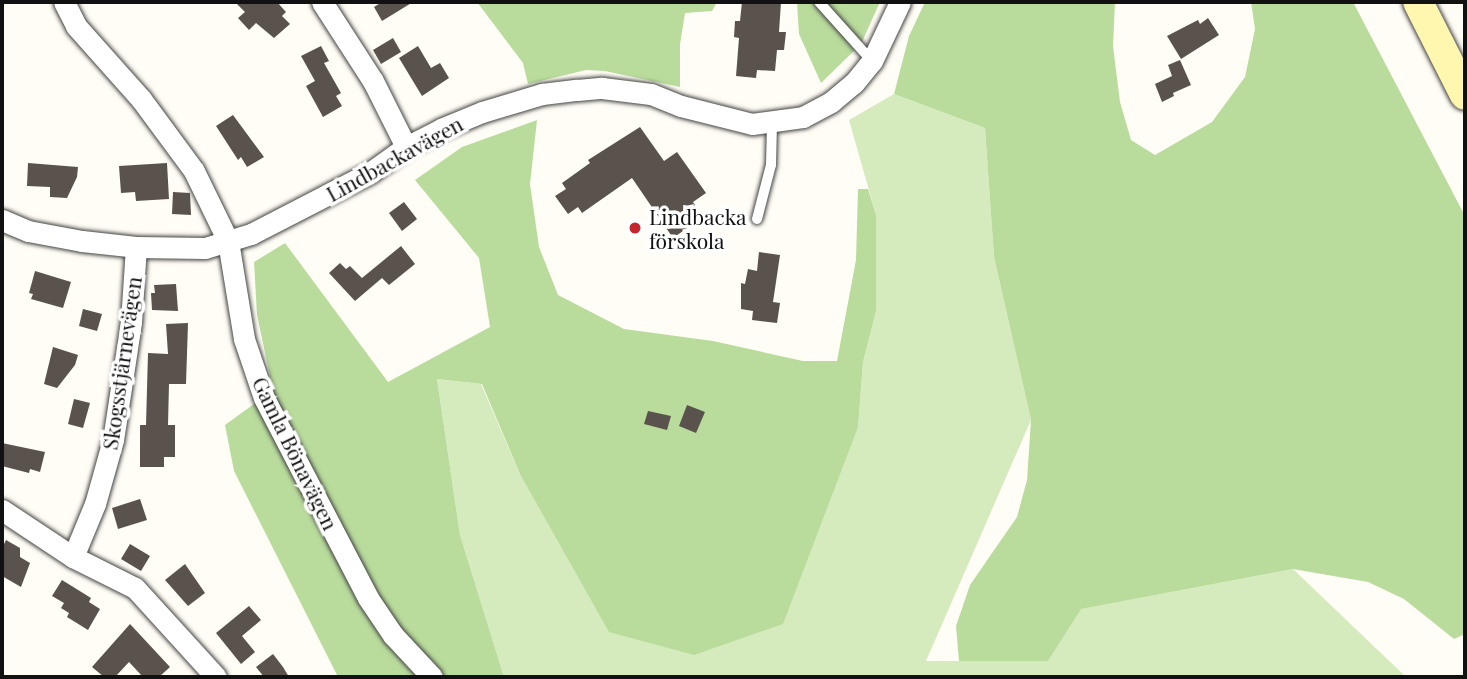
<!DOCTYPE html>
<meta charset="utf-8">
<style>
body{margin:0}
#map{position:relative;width:1467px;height:679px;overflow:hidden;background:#fffdf5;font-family:"Playfair Display",serif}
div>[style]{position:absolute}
.green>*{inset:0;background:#d5ebbd}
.forest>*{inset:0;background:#b9dc9c}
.building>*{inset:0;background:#5a524d}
.roads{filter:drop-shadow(0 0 2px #444) drop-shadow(0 0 2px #444)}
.service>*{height:10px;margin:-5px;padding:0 5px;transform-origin:5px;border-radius:5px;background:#fff}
.minor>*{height:21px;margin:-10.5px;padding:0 10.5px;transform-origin:10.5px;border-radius:10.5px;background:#fff}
.secondary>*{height:30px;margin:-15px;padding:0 15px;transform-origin:15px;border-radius:15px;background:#fff6b0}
.dots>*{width:19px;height:19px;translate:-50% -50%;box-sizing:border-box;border:4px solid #fff;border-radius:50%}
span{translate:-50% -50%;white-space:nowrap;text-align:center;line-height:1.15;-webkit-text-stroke:7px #fff;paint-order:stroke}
.street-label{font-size:21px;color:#111}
.poi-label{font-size:21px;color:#111}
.left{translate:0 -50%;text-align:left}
.frame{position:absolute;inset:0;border:4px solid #111;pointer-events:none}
</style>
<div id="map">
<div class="green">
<i style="clip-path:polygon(894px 94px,985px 128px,994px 257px,1031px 420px,926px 661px,1048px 661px,1080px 609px,1293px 569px,1406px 677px,504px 677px,460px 535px,437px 379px,481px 384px,520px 474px,858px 427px,863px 362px,876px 311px,876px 215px,849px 120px)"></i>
</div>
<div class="forest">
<i style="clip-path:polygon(477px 2px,717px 2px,712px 11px,685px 13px,680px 44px,680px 87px,605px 71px,586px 70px,528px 84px,523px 63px)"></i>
<i style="clip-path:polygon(797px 2px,880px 2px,861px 44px,821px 83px,799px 34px)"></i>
<i style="clip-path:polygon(925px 2px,1115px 2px,1113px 46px,1120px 102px,1131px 140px,1155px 155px,1212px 122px,1245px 77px,1255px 29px,1251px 2px,1353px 2px,1465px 216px,1465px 634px,1454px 639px,1404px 599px,1368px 582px,1293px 569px,1081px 609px,1048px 661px,959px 661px,956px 626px,970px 585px,1017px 517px,1027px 480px,1031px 420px,994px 257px,985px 128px,894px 94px,909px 36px)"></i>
<i style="clip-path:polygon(537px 120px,530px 184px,539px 247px,558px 295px,624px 329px,713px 341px,803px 361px,837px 361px,856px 260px,858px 189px,868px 189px,876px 215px,876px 311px,863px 362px,858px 427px,783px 624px,694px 655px,609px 632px,520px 474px,482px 384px,437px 379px,460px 535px,504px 677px,338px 677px,234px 471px,225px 425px,273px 390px,257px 315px,254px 262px,285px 243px,388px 382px,490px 327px,479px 258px,415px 180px,462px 147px)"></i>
</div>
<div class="building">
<i style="clip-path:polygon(235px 2px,277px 2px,286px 12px,282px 16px,290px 24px,274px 38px,256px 23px,249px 30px,238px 18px,245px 12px)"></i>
<i style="clip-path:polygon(382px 2px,413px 2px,382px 21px,374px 7px)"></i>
<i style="clip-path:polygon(742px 2px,781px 2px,779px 32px,786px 32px,784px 50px,777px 50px,775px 71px,757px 70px,756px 78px,736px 76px,739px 38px,734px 37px,735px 21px,740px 21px)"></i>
<i style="clip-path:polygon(1208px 18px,1219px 35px,1181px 59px,1167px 36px,1198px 20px,1200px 24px)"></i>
<i style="clip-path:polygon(393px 38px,401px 52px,381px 64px,373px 50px)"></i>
<i style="clip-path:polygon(321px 46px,329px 61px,324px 63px,341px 93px,336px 96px,342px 106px,323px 117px,306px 86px,315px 81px,301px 56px)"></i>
<i style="clip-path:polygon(418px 46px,431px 68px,440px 63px,449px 78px,422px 96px,399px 58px)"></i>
<i style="clip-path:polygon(1180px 60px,1191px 85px,1173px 93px,1174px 96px,1162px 102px,1155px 84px,1172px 76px,1168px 65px)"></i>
<i style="clip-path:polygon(233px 115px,264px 157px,247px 167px,241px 157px,238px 160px,216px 126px)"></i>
<i style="clip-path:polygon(640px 127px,664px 161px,677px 152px,706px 193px,693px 202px,703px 217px,673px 238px,632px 178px,582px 213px,578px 207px,568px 214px,555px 196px,566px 189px,562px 183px,590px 163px,588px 160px)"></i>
<i style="clip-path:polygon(28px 163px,78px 167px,77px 177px,67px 198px,50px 197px,50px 187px,27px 186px)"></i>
<i style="clip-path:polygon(167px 163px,169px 199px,136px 201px,135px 192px,121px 193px,119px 166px)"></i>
<i style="clip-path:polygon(173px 192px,190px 193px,191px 215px,172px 214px)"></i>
<i style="clip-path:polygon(404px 202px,417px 219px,402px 231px,389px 213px)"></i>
<i style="clip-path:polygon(401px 246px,415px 264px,389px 285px,382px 278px,355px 301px,329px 273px,340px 263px,346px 269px,350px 266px,362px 278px)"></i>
<i style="clip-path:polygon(759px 252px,780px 255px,773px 302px,780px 303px,777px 323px,752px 320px,753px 311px,741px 309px,741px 283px,745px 284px,748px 269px,757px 271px)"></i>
<i style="clip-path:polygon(35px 271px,71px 282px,63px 308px,31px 299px,33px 294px,29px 293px)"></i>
<i style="clip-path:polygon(176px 284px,178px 311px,152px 310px,151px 293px,155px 293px,154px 285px)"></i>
<i style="clip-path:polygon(83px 309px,102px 314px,97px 331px,79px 326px)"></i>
<i style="clip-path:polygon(188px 323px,186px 384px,169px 384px,168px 425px,175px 425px,175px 457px,164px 457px,164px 467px,140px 467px,140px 425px,146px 425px,148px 353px,168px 354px,166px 324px)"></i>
<i style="clip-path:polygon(53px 347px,78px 355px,75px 365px,57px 388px,44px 384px)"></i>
<i style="clip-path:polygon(74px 399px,90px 403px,83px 428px,68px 424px)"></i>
<i style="clip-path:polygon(687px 405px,705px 412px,696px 433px,679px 426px)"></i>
<i style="clip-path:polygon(648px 411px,671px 416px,667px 430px,644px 424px)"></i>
<i style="clip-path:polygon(2px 443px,45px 452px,40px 472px,30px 469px,29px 473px,2px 466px)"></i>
<i style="clip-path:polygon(140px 499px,147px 520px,118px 529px,112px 508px)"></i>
<i style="clip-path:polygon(6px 540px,20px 548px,20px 557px,30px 563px,21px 587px,2px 576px,2px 548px)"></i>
<i style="clip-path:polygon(130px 544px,150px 556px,141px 571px,121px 559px)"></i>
<i style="clip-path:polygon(185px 564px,205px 593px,188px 606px,165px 580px)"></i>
<i style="clip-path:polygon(62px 580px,91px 598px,89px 602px,100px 609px,88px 630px,67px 617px,69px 613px,61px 608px,64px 603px,52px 596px)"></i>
<i style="clip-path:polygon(249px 606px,261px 620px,242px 636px,255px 652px,241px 664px,216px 633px)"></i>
<i style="clip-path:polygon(130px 624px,170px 667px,159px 677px,143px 677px,129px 662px,115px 677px,104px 677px,92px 667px)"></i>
<i style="clip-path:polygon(273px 654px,283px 667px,289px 677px,264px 677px,256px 667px)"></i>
</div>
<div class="roads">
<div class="service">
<i style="left:819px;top:2px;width:79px;rotate:48.1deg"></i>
<i style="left:757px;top:219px;width:56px;rotate:-75.5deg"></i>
<i style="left:771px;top:165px;width:42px;rotate:-88.6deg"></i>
</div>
<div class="minor">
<i style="left:64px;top:2px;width:27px;rotate:63deg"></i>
<i style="left:76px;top:26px;width:98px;rotate:48.3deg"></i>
<i style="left:141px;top:99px;width:89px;rotate:53.6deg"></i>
<i style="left:194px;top:171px;width:78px;rotate:64.1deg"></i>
<i style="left:228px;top:241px;width:99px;rotate:80.7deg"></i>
<i style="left:244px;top:339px;width:62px;rotate:71.3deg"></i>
<i style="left:264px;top:398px;width:225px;rotate:62.5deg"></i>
<i style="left:368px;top:598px;width:45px;rotate:56deg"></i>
<i style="left:393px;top:635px;width:57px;rotate:47.1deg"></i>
<i style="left:322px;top:2px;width:94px;rotate:57.2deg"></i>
<i style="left:373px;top:81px;width:74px;rotate:63.4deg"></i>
<i style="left:2px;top:220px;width:28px;rotate:23deg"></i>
<i style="left:28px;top:231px;width:55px;rotate:10.5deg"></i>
<i style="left:82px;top:241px;width:54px;rotate:6.3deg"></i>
<i style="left:136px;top:247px;width:69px;rotate:0.8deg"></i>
<i style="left:205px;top:248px;width:48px;rotate:-16.9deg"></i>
<i style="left:251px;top:234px;width:135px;rotate:-27.3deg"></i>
<i style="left:371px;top:172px;width:43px;rotate:-35.5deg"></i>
<i style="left:406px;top:147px;width:39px;rotate:-27deg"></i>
<i style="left:441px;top:129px;width:44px;rotate:-22.5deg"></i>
<i style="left:482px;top:112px;width:63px;rotate:-16.7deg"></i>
<i style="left:542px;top:94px;width:35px;rotate:-7deg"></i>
<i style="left:577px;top:90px;width:25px;rotate:-5deg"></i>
<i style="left:602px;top:88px;width:49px;rotate:7deg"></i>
<i style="left:651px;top:94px;width:32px;rotate:22deg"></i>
<i style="left:681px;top:106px;width:73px;rotate:14.2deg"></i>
<i style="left:752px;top:124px;width:51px;rotate:-7.8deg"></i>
<i style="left:803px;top:117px;width:32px;rotate:-28deg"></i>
<i style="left:831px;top:102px;width:30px;rotate:-40deg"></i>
<i style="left:854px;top:83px;width:28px;rotate:-51deg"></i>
<i style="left:872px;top:61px;width:65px;rotate:-64.6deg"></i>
<i style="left:2px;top:510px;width:85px;rotate:33.5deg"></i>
<i style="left:73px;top:557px;width:69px;rotate:26.6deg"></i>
<i style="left:135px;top:588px;width:120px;rotate:47.7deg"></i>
<i style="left:73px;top:557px;width:57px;rotate:-67.5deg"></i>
<i style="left:95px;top:504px;width:66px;rotate:-74.3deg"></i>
<i style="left:113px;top:440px;width:119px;rotate:-81.3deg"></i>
<i style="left:131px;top:322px;width:75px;rotate:-86.2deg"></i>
</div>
<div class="secondary">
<i style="left:1418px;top:2px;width:104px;rotate:63.2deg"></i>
</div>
</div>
<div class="dots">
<i style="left:635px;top:228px;background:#c4262e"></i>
</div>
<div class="street-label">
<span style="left:394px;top:158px;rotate:-29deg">Lindbackavägen</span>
<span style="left:121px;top:363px;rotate:-82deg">Skogsstjärnevägen</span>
<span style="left:296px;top:453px;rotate:64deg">Gamla Bönavägen</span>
</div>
<div class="poi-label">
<span class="left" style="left:649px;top:228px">Lindbacka<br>förskola</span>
</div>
<div class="frame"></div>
</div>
